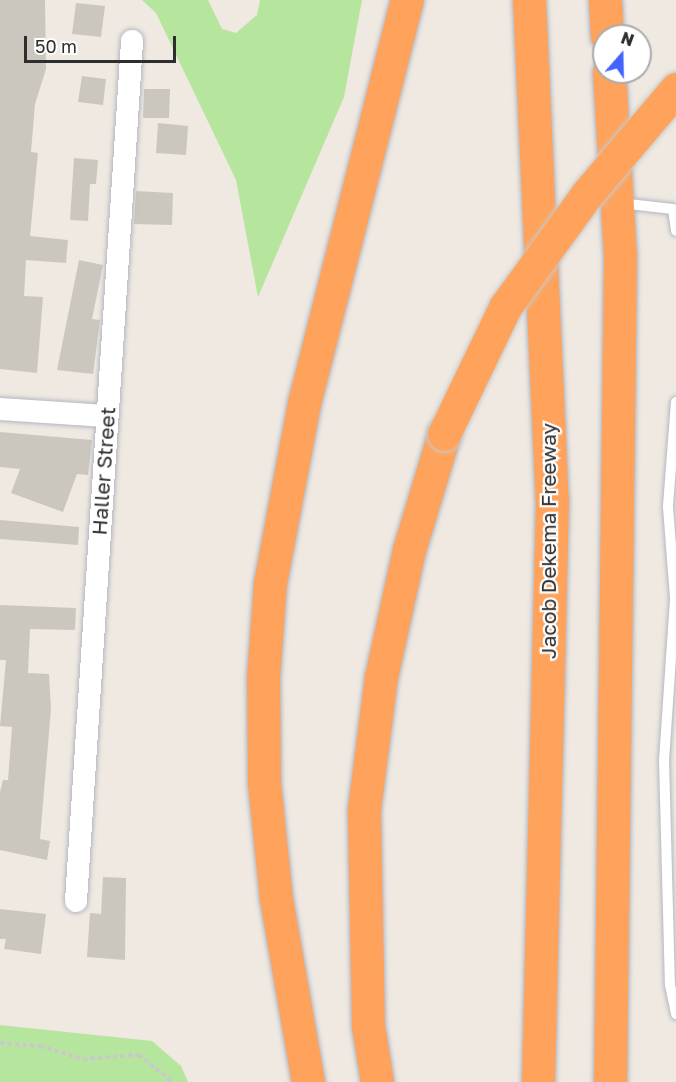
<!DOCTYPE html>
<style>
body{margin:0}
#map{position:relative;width:676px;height:1082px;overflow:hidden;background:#efe9e1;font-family:"Golos Text",sans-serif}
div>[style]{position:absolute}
.green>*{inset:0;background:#b6e59e}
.building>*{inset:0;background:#cbc7bf}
.path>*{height:4px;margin-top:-2px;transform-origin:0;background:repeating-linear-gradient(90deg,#c9c9c9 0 4.5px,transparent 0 7.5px)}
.roads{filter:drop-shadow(0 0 2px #b4b7c1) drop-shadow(0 0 2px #b4b7c1)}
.service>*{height:10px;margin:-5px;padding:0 5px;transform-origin:5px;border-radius:5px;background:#fff}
.minor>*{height:22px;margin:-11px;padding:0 11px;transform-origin:11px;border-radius:11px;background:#fff}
.motorway>*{height:33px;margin:-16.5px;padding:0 16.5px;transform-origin:16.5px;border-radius:16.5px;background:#ffa35c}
.bridges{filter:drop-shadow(0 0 2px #c9c9c9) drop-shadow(0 0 2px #c9c9c9)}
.motorway-bridge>*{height:33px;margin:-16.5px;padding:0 16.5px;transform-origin:16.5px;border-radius:16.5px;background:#ffa35c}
span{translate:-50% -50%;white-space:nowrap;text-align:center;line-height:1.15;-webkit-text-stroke:4.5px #fff;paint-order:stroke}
.street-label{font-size:21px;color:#2e2e2e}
.north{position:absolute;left:592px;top:24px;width:60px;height:60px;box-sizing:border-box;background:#fff;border:2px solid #ababab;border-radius:50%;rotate:20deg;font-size:16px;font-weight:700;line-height:24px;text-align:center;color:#2e2e2e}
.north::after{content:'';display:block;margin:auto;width:21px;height:27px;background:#4264fb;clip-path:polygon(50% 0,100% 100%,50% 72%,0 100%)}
.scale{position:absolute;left:24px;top:36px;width:152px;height:27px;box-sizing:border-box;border:3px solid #2e2e2e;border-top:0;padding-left:8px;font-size:18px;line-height:21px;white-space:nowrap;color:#2e2e2e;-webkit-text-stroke:4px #fff;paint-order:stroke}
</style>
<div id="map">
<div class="green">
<i style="clip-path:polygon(142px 0,208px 0,222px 29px,236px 33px,257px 15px,260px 0,362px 0,344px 97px,258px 297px,236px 180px,156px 13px)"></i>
<i style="clip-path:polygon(0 1025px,152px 1041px,181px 1066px,188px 1082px,0 1082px)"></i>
</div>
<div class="building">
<i style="clip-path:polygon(0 0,45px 0,46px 69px,35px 104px,31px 152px,38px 153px,30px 236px,68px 240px,66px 263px,26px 260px,24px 296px,43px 297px,37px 373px,0 369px)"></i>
<i style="clip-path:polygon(76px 3px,105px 6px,101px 37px,72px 34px)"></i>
<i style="clip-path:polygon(82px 76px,106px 79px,103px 105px,78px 102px)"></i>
<i style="clip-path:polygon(144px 89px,170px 89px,169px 118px,143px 118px)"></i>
<i style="clip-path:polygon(158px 123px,188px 126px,186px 155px,156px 153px)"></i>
<i style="clip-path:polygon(74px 158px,98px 160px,96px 184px,90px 184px,88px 221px,70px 220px)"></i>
<i style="clip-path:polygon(136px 191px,173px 193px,172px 225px,134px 224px)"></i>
<i style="clip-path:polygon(79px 260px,103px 265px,92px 319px,100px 320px,93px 374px,57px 370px)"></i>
<i style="clip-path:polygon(0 432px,92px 440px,88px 475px,77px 474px,63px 512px,11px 493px,20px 469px,0 467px)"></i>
<i style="clip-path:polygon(0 520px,79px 527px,78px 545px,0 539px)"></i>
<i style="clip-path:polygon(0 605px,76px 608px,75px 630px,30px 629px,28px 673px,49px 674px,51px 709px,40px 839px,50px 841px,47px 860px,0 850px,0 792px,3px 780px,8px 780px,12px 727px,0 726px,6px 660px,0 660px)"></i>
<i style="clip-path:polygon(103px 877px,126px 878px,125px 960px,87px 957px,90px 913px,101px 914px)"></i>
<i style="clip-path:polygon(0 909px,46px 914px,41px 954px,4px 949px,6px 939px,0 939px)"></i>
</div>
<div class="path">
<i style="left:0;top:1043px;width:40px;rotate:4.3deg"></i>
<i style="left:40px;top:1046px;width:45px;rotate:16.8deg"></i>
<i style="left:83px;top:1059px;width:55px;rotate:-4.2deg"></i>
<i style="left:138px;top:1055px;width:44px;rotate:37.6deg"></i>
</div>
<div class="roads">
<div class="service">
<i style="left:620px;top:203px;width:53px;rotate:6.5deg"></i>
<i style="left:673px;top:209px;width:22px;rotate:82deg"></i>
<i style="left:676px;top:402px;width:105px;rotate:94.4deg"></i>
<i style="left:668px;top:507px;width:92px;rotate:85.6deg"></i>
<i style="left:675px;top:599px;width:160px;rotate:93.9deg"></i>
<i style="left:664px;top:759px;width:226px;rotate:88.5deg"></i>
<i style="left:670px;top:985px;width:30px;rotate:78deg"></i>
</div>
<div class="minor">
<i style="left:0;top:409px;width:106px;rotate:3.8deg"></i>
<i style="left:76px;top:901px;width:862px;rotate:-86.27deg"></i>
</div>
<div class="motorway">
<i style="left:529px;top:0;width:500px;rotate:87.4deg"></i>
<i style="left:552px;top:499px;width:583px;rotate:91.38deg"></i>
<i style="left:605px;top:0;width:36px;rotate:87deg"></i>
<i style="left:609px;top:72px;width:183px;rotate:86.6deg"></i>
<i style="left:620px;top:255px;width:827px;rotate:90.69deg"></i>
<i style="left:308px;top:1082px;width:186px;rotate:-99.9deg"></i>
<i style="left:276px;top:899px;width:117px;rotate:-95.9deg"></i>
<i style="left:264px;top:783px;width:105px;rotate:-90.5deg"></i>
<i style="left:263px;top:678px;width:95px;rotate:-85.8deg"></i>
<i style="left:270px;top:583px;width:183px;rotate:-79.3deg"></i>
<i style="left:304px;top:403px;width:416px;rotate:-75.7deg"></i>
<i style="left:377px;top:1082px;width:57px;rotate:-99.1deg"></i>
<i style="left:368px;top:1026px;width:217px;rotate:-91.1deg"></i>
<i style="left:364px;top:809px;width:133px;rotate:-82.7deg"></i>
<i style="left:381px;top:677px;width:130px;rotate:-77.6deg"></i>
<i style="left:409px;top:550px;width:121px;rotate:-73.2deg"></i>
</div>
</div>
<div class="bridges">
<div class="motorway-bridge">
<i style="left:444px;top:434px;width:141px;rotate:-64.3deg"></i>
<i style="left:505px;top:307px;width:140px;rotate:-54deg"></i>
<i style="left:587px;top:194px;width:138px;rotate:-49.7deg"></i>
</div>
</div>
<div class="street-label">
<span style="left:103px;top:471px;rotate:-86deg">Haller Street</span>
<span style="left:548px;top:541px;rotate:-90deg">Jacob Dekema Freeway</span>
</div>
<div class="north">N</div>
<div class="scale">50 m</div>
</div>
